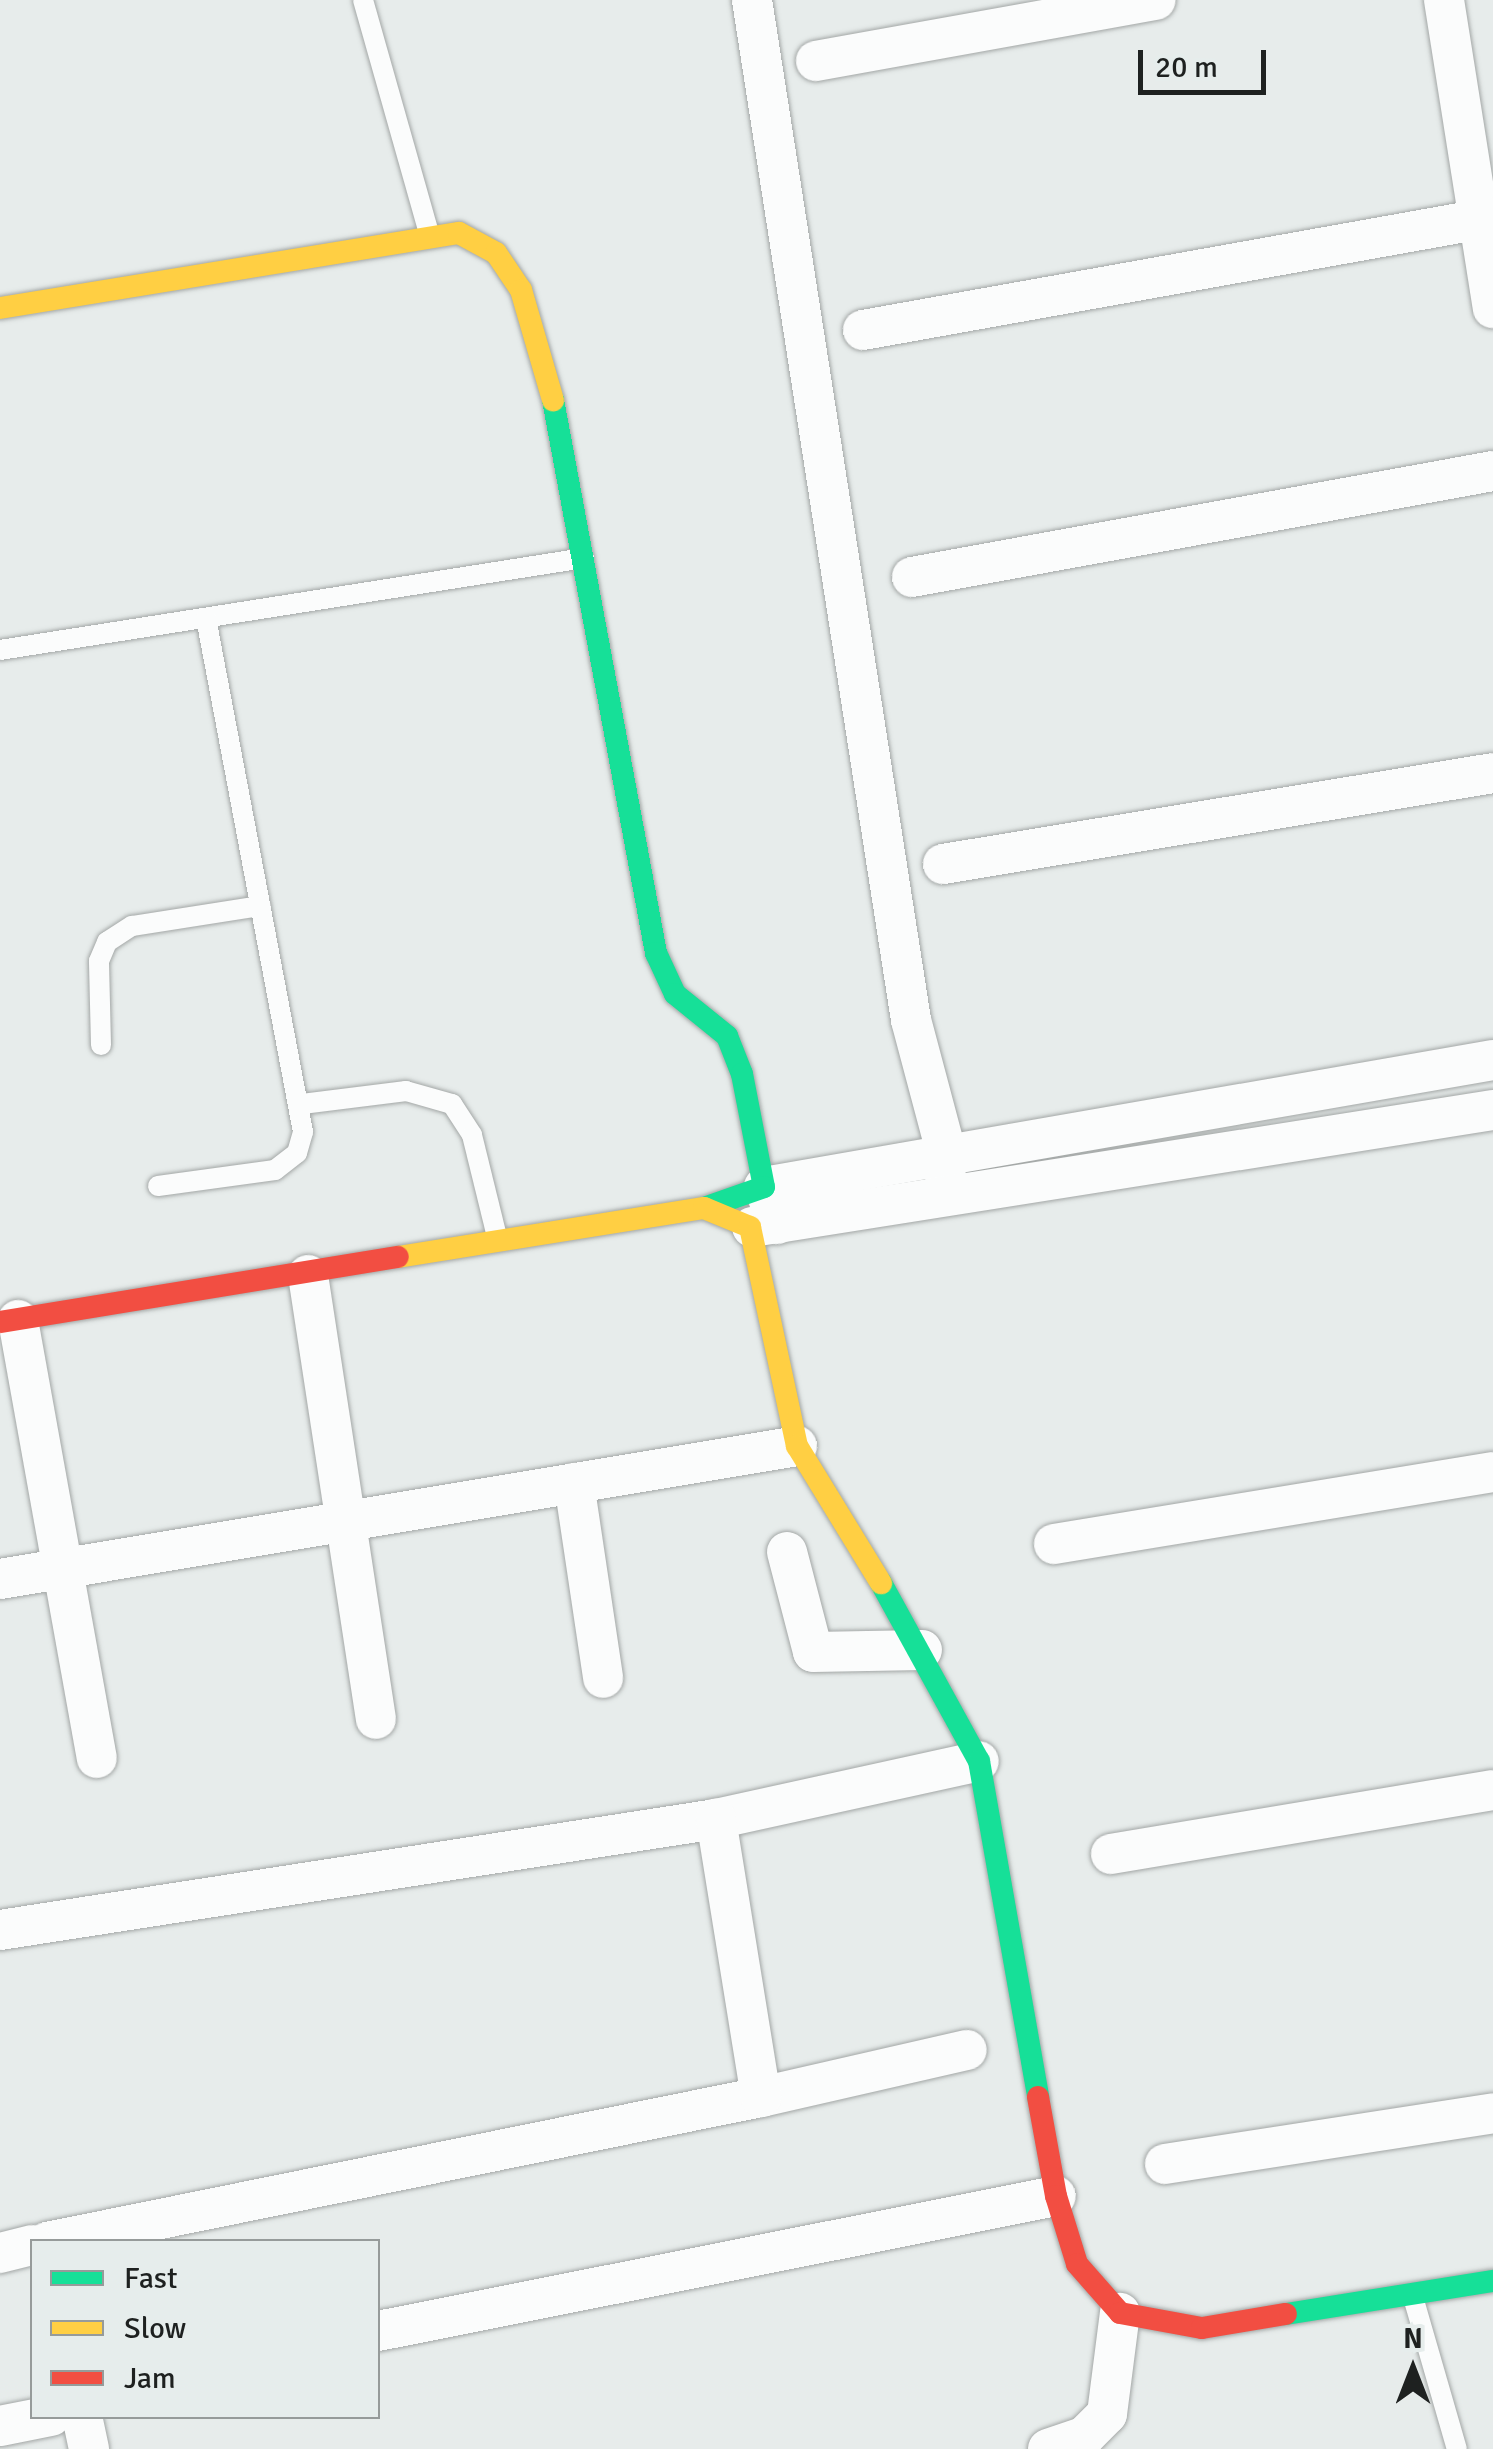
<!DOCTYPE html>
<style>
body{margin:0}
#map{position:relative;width:1493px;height:2449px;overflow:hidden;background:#e7eceb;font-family:Signika,sans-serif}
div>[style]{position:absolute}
.roads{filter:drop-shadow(0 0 2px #a3a7a6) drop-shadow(0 0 2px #a3a7a6)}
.lane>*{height:20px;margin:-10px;padding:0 10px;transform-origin:10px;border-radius:10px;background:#fbfcfc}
.street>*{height:40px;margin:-20px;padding:0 20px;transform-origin:20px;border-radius:20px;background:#fbfcfc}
.fast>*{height:22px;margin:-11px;padding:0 11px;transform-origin:11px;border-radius:11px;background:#16e098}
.slow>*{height:22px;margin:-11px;padding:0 11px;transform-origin:11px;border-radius:11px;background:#ffcf43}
.jam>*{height:22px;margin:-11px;padding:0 11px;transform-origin:11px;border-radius:11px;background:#f24e42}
span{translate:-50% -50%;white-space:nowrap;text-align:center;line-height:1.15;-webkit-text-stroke:9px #e6edec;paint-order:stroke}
.legend{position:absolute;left:30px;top:2239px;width:350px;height:180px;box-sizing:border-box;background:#e6edec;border:2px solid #969b9a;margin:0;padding:12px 18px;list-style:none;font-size:30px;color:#1e2120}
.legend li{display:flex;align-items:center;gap:20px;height:50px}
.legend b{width:50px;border:2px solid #969b9a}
.north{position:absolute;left:1363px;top:2319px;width:100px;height:100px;-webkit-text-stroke:8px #e6edec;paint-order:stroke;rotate:0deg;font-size:28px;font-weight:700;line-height:40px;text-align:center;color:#1e2120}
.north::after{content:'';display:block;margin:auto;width:35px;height:45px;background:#1e2120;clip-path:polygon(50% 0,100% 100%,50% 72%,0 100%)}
.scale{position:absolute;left:1138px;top:50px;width:128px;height:45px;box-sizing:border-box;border:5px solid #1e2120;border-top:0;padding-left:12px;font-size:30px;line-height:35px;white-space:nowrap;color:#1e2120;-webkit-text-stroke:8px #e6edec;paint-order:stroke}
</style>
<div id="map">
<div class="roads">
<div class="lane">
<i style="left:363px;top:0;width:243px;rotate:74.2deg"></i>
<i style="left:0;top:650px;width:591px;rotate:-8.95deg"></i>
<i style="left:101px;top:1045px;width:84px;rotate:-91.4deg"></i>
<i style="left:99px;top:961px;width:21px;rotate:-67deg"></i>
<i style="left:107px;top:942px;width:30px;rotate:-33deg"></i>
<i style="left:132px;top:926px;width:130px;rotate:-8.9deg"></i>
<i style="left:302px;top:1104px;width:105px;rotate:-7.1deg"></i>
<i style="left:406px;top:1091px;width:48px;rotate:15.8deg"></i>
<i style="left:452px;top:1104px;width:37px;rotate:57deg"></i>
<i style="left:472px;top:1135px;width:109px;rotate:76.2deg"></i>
<i style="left:158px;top:1186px;width:118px;rotate:-7.8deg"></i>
<i style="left:275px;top:1170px;width:28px;rotate:-38deg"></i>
<i style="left:297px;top:1153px;width:22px;rotate:-74deg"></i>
<i style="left:303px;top:1132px;width:523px;rotate:-100.69deg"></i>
<i style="left:1413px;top:2297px;width:158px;rotate:73.9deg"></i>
</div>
<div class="street">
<i style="left:752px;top:0;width:1032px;rotate:81.14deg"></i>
<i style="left:911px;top:1020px;width:137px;rotate:75.1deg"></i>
<i style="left:946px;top:1152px;width:43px;rotate:91.3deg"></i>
<i style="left:1444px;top:0;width:312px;rotate:81deg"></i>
<i style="left:816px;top:61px;width:345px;rotate:-10.2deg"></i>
<i style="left:863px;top:330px;width:640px;rotate:-10.17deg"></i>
<i style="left:912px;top:577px;width:591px;rotate:-10.34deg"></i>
<i style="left:943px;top:864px;width:557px;rotate:-9.39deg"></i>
<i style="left:777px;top:1224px;width:39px;rotate:-109deg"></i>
<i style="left:764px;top:1187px;width:740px;rotate:-9.88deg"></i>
<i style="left:752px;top:1227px;width:750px;rotate:-8.97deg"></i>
<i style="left:308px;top:1275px;width:449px;rotate:81.3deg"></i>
<i style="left:18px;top:1320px;width:445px;rotate:79.8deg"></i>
<i style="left:574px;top:1483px;width:197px;rotate:81.5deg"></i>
<i style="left:1054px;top:1544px;width:445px;rotate:-9.3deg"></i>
<i style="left:787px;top:1552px;width:103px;rotate:75.4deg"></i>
<i style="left:813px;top:1652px;width:109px;rotate:-1.1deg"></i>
<i style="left:0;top:1579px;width:808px;rotate:-9.47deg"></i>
<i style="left:1111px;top:1854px;width:387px;rotate:-9.5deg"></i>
<i style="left:0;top:1930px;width:725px;rotate:-8.81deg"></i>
<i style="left:716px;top:1819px;width:269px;rotate:-12.4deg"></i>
<i style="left:761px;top:2097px;width:211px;rotate:-12.9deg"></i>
<i style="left:1165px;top:2164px;width:332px;rotate:-8.8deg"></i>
<i style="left:47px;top:2242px;width:729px;rotate:-11.48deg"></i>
<i style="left:761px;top:2097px;width:282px;rotate:-99.2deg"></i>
<i style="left:0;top:2253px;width:33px;rotate:-14deg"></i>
<i style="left:378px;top:2331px;width:691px;rotate:-11.26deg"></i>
<i style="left:82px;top:2416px;width:34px;rotate:78deg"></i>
<i style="left:0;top:2426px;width:52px;rotate:-11.1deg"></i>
<i style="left:1048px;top:2449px;width:39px;rotate:-19deg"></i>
<i style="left:1085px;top:2436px;width:31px;rotate:-45deg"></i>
<i style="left:1107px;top:2414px;width:102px;rotate:-82.7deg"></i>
</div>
<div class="fast">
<i style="left:553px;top:400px;width:563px;rotate:79.45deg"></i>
<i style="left:656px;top:953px;width:45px;rotate:65.1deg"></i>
<i style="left:675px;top:994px;width:67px;rotate:38.9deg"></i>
<i style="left:727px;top:1036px;width:41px;rotate:68.5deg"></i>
<i style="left:742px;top:1074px;width:115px;rotate:79deg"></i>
<i style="left:764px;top:1187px;width:64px;rotate:160.7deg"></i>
<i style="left:881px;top:1583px;width:203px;rotate:61.2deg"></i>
<i style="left:979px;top:1761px;width:341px;rotate:80deg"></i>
<i style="left:1286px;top:2314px;width:210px;rotate:-9.1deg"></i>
</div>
<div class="slow">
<i style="left:0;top:308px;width:465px;rotate:-9.3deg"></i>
<i style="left:459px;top:233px;width:42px;rotate:28.4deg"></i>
<i style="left:496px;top:253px;width:45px;rotate:56deg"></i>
<i style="left:521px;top:290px;width:115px;rotate:73.8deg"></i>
<i style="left:398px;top:1257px;width:310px;rotate:-9.1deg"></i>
<i style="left:704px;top:1208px;width:50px;rotate:22.4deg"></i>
<i style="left:750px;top:1227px;width:224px;rotate:77.9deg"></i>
<i style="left:797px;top:1446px;width:161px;rotate:58.5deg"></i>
</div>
<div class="jam">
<i style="left:0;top:1322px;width:403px;rotate:-9.3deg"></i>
<i style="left:1038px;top:2097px;width:101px;rotate:79.7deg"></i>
<i style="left:1056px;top:2196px;width:71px;rotate:72.8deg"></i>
<i style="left:1077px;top:2264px;width:65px;rotate:48.7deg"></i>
<i style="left:1120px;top:2313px;width:83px;rotate:10.4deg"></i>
<i style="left:1202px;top:2328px;width:85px;rotate:-9.5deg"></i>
</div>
</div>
<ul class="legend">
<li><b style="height:12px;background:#16e098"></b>Fast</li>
<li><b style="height:12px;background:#ffcf43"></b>Slow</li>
<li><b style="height:12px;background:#f24e42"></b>Jam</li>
</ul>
<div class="north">N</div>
<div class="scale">20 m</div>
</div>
